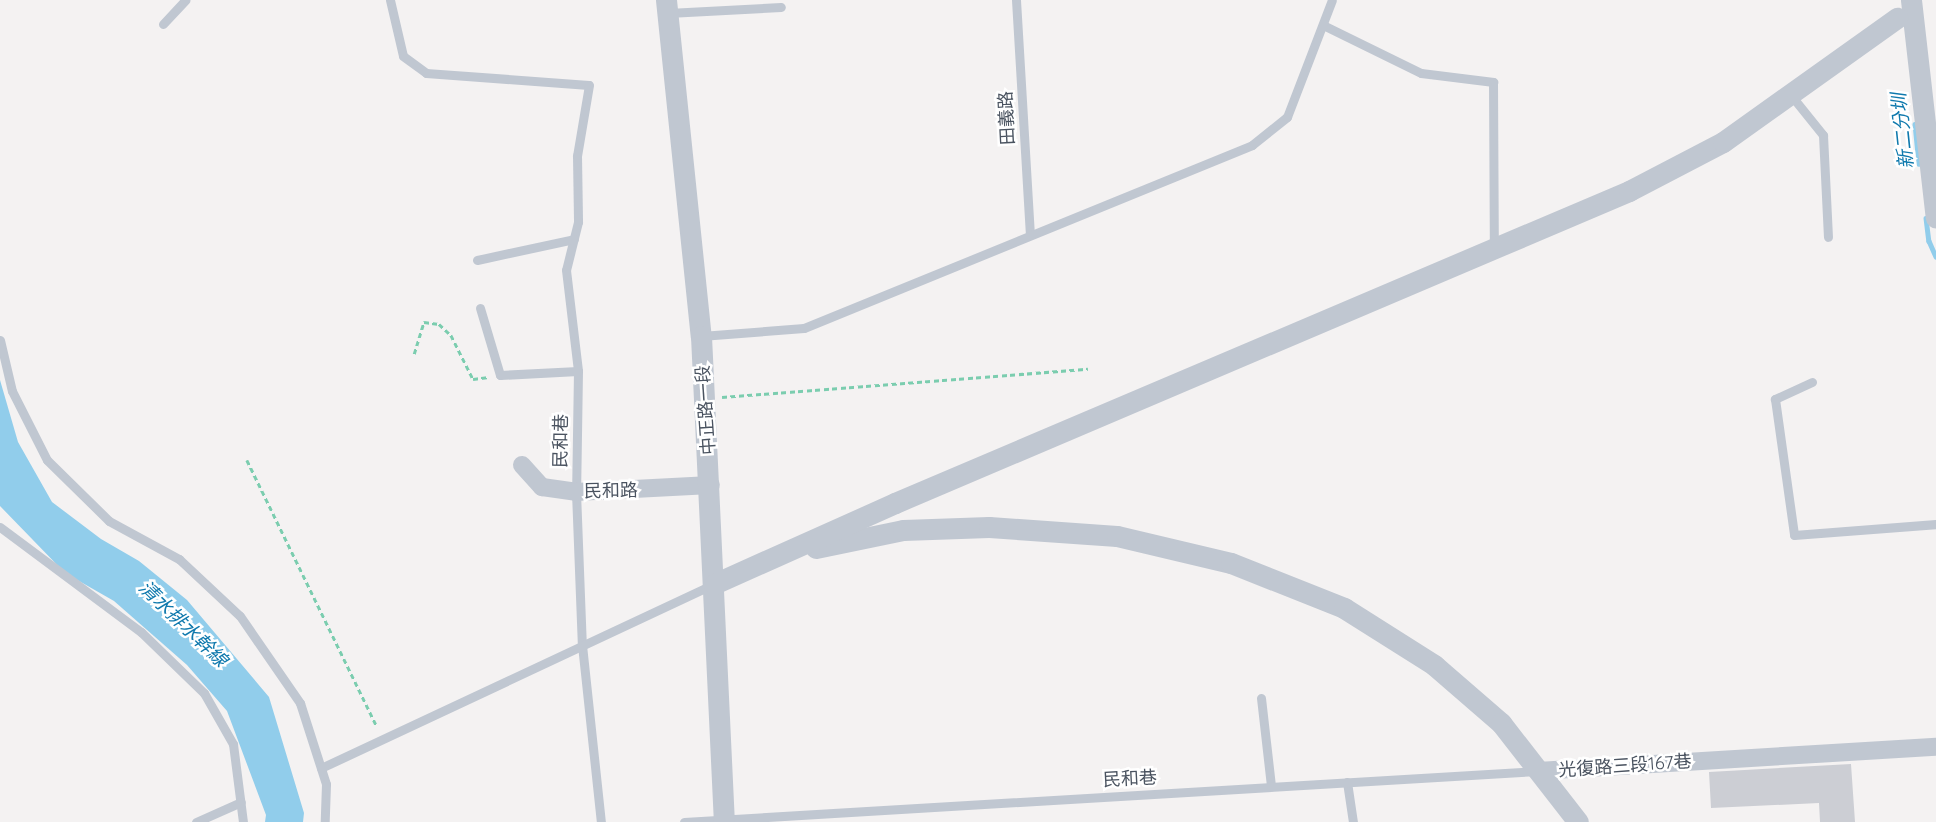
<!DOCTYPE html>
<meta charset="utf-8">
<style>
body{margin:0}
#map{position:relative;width:1936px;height:822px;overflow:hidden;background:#f4f2f2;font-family:Quicksand,"Noto Sans TC",sans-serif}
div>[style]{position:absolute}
.water>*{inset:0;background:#91cdeb}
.stream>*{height:4.5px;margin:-2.25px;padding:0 2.25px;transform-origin:2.25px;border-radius:2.25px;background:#91cdeb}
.building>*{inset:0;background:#ccced4}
.path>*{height:2.5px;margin-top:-1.25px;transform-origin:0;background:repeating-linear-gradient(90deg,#7bcdaf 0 5px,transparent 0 8.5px)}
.service>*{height:9px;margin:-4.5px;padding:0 4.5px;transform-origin:4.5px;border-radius:4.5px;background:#c0c7d1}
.minor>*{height:18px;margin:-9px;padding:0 9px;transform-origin:9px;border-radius:9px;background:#c0c7d1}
.tertiary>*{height:21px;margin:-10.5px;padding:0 10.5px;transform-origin:10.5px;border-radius:10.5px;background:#c0c7d1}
span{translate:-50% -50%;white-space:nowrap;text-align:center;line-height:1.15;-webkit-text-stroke:5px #fff;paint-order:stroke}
.street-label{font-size:18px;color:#4a5360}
.water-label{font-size:19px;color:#0f79ad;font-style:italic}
</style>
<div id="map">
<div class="water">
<i style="clip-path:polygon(0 380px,18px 442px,52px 502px,101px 539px,139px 561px,187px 600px,269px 697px,304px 813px,303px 822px,265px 822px,266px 815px,227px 711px,187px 665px,114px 601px,65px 573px,0 506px)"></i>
</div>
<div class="stream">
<i style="left:1915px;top:124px;width:40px;rotate:84.3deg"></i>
<i style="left:1926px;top:218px;width:23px;rotate:83deg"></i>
<i style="left:1929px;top:241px;width:17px;rotate:66deg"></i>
</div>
<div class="building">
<i style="clip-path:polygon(1851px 764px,1855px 822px,1820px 822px,1819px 803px,1711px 808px,1709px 772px)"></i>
</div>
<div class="path">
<i style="left:414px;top:354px;width:34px;rotate:-73deg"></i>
<i style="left:424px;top:322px;width:15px;rotate:8deg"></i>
<i style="left:439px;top:324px;width:16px;rotate:43deg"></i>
<i style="left:451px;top:335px;width:49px;rotate:63.4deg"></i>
<i style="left:473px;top:379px;width:16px;rotate:-7deg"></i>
<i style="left:722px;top:397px;width:367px;rotate:-4.4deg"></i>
<i style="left:247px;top:460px;width:297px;rotate:64deg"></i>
</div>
<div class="service">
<i style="left:390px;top:0;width:57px;rotate:76.9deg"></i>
<i style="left:403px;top:56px;width:29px;rotate:36deg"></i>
<i style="left:426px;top:73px;width:163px;rotate:4.2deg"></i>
<i style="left:589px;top:85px;width:72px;rotate:99.6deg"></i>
<i style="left:577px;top:156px;width:66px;rotate:89.1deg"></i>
<i style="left:578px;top:222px;width:49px;rotate:104deg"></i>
<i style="left:566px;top:270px;width:102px;rotate:83.2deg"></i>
<i style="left:578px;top:371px;width:121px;rotate:90.9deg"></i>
<i style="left:576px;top:492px;width:153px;rotate:87.8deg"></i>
<i style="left:582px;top:645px;width:178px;rotate:83.9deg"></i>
<i style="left:1016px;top:0;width:234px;rotate:86.6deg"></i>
<i style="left:668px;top:13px;width:113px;rotate:-3deg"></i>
<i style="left:163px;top:24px;width:33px;rotate:-47deg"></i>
<i style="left:1323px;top:25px;width:109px;rotate:26.1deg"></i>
<i style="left:1421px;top:73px;width:73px;rotate:7.1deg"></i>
<i style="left:1493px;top:82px;width:166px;rotate:89.7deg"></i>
<i style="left:1790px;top:94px;width:53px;rotate:51.2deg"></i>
<i style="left:1823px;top:135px;width:102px;rotate:87.2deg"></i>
<i style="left:477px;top:260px;width:99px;rotate:-12.2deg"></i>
<i style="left:480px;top:308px;width:70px;rotate:73.4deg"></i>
<i style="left:500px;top:375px;width:78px;rotate:-2.9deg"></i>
<i style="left:701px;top:336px;width:103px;rotate:-4.4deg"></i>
<i style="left:804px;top:328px;width:484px;rotate:-22.2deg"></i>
<i style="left:1252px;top:145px;width:45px;rotate:-38.7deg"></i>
<i style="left:1287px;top:117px;width:125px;rotate:-69deg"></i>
<i style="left:0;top:340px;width:52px;rotate:76.8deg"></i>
<i style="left:12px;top:391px;width:77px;rotate:63.1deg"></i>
<i style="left:47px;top:460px;width:87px;rotate:44.5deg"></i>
<i style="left:109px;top:521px;width:80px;rotate:28.5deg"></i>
<i style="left:179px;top:559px;width:83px;rotate:43.1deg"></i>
<i style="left:240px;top:616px;width:106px;rotate:55.4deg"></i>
<i style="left:300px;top:703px;width:85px;rotate:72.2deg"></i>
<i style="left:326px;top:784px;width:38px;rotate:92deg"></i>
<i style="left:1812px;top:382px;width:41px;rotate:155.3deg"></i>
<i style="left:1775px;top:399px;width:137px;rotate:82deg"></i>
<i style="left:1794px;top:535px;width:142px;rotate:-4.4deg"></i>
<i style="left:0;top:527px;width:176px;rotate:36.7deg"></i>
<i style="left:141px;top:632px;width:88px;rotate:44.1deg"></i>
<i style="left:204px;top:693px;width:59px;rotate:60.4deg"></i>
<i style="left:233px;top:744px;width:79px;rotate:82.7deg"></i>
<i style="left:1261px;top:698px;width:89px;rotate:83.5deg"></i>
<i style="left:321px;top:768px;width:432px;rotate:-25.1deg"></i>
<i style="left:1347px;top:782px;width:40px;rotate:81.5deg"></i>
<i style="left:196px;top:822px;width:49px;rotate:-24deg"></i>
<i style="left:684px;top:822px;width:855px;rotate:-3.42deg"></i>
</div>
<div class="minor">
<i style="left:522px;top:465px;width:30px;rotate:48deg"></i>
<i style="left:542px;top:487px;width:34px;rotate:8deg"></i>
<i style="left:576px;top:492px;width:135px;rotate:-3deg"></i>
<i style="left:1538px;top:771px;width:399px;rotate:-3.5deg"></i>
</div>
<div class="tertiary">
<i style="left:666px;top:0;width:338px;rotate:84.1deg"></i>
<i style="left:701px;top:336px;width:487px;rotate:87.3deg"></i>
<i style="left:1911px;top:0;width:219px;rotate:83.5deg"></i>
<i style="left:816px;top:548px;width:89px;rotate:-11.7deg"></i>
<i style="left:903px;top:530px;width:86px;rotate:-2deg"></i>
<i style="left:989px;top:527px;width:128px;rotate:4deg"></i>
<i style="left:1117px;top:536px;width:117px;rotate:13.3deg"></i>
<i style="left:1231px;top:563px;width:122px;rotate:21.7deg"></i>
<i style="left:1344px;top:608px;width:107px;rotate:32.3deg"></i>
<i style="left:1434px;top:665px;width:89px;rotate:40.9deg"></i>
<i style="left:1501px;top:723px;width:125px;rotate:52.1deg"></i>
<i style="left:714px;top:584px;width:198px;rotate:-24.1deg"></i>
<i style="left:895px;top:503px;width:798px;rotate:-23.03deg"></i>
<i style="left:1629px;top:191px;width:106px;rotate:-27.5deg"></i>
<i style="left:1723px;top:142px;width:214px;rotate:-35.5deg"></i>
</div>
<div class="street-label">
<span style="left:1007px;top:118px;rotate:-93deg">田義路</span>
<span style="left:706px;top:410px;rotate:-94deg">中正路一段</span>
<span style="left:561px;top:441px;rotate:-89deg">民和巷</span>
<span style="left:611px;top:491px;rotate:-1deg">民和路</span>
<span style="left:1625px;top:766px;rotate:-4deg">光復路三段167巷</span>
<span style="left:1130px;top:779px;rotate:-3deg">民和巷</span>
</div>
<div class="water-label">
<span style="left:1903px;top:131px;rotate:-96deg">新二分圳</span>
<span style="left:183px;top:624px;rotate:44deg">清水排水幹線</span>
</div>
</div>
